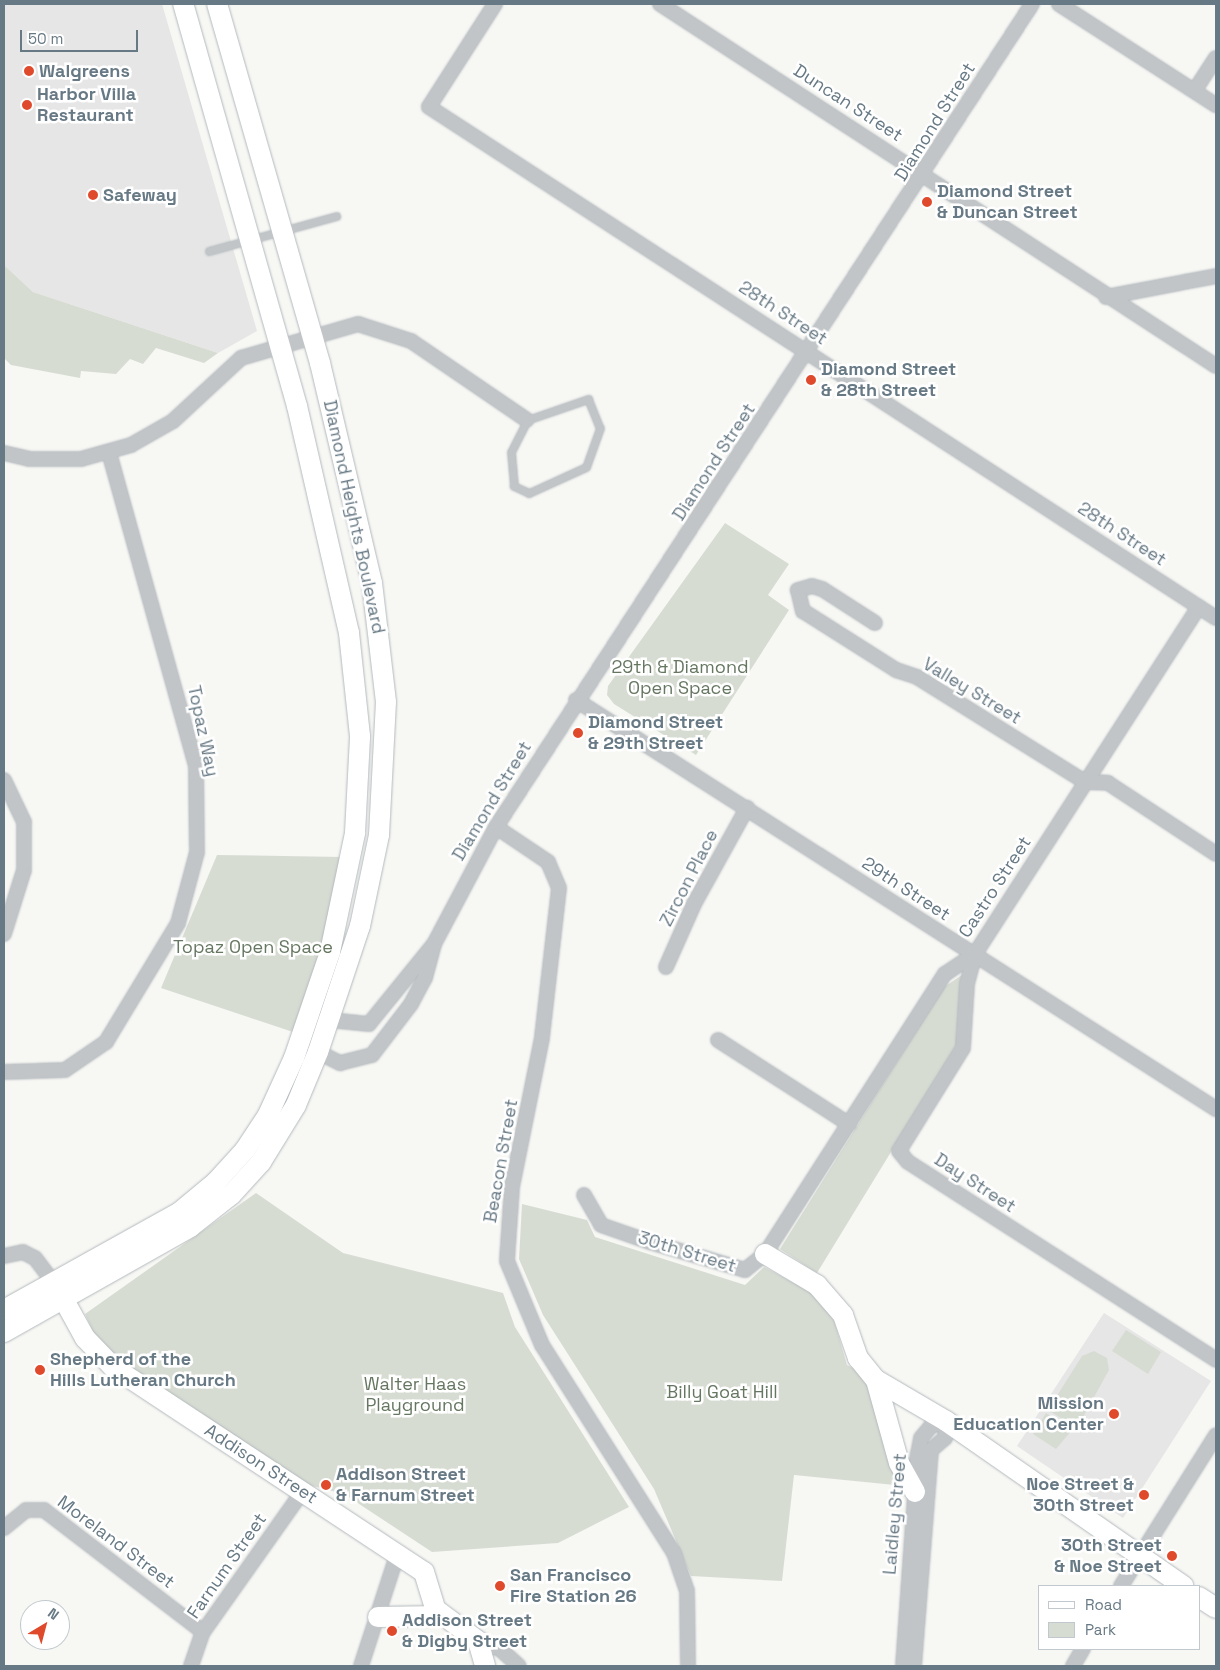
<!DOCTYPE html>
<style>
body{margin:0}
#map{position:relative;width:1220px;height:1670px;overflow:hidden;background:#f7f7f4;font-family:"Space Grotesk",sans-serif}
div>[style]{position:absolute}
.built>*{inset:0;background:#e5e6e5}
.green>*{inset:0;background:#d7dcd3}
.roads{filter:drop-shadow(0 0 1px #b3b9bd) drop-shadow(0 0 1px #b3b9bd)}
.lane>*{height:7px;margin:-3.5px;padding:0 3.5px;transform-origin:3.5px;border-radius:3.5px;background:#c1c5c8}
.street>*{height:14px;margin:-7px;padding:0 7px;transform-origin:7px;border-radius:7px;background:#c1c5c8}
.secondary>*{height:20px;margin:-10px;padding:0 10px;transform-origin:10px;border-radius:10px;background:#fff}
.dots>*{width:14px;height:14px;translate:-50% -50%;box-sizing:border-box;border:2px solid #fff;border-radius:50%}
span{translate:-50% -50%;white-space:nowrap;text-align:center;line-height:1.15;-webkit-text-stroke:5px #fff;paint-order:stroke}
.poi-label{font-size:18px;color:#677984;font-weight:700}
.left{translate:0 -50%;text-align:left}
.right{translate:-100% -50%;text-align:right}
.street-label{font-size:18px;color:#677984}
.park-label{font-size:18px;color:#667761}
.frame{position:absolute;inset:0;border:5px solid #677984;pointer-events:none}
.legend{position:absolute;left:1038px;top:1585px;width:162px;height:65px;box-sizing:border-box;background:#fff;border:1px solid #c2c9ce;margin:0;padding:6px 9px;list-style:none;font-size:15px;color:#677984}
.legend li{display:flex;align-items:center;gap:10px;height:25px}
.legend b{width:25px;border:1px solid #c2c9ce}
.north{position:absolute;left:20px;top:1600px;width:50px;height:50px;box-sizing:border-box;background:#fff;border:1px solid #c2c9ce;border-radius:50%;rotate:37deg;font-size:14px;font-weight:700;line-height:20px;text-align:center;color:#677984}
.north::after{content:'';display:block;margin:auto;width:18px;height:22px;background:#df492c;clip-path:polygon(50% 0,100% 100%,50% 72%,0 100%)}
.scale{position:absolute;left:20px;top:30px;width:118px;height:22px;box-sizing:border-box;border:2px solid #677984;border-top:0;padding-left:6px;font-size:15px;line-height:18px;white-space:nowrap;color:#677984;-webkit-text-stroke:4px #fff;paint-order:stroke}
</style>
<div id="map">
<div class="built">
<i style="clip-path:polygon(4px 4px,162px 4px,257px 331px,218px 353px,33px 292px,4px 265px)"></i>
<i style="clip-path:polygon(1104px 1313px,1211px 1381px,1123px 1518px,1017px 1446px)"></i>
</div>
<div class="green">
<i style="clip-path:polygon(4px 265px,33px 292px,218px 353px,204px 363px,156px 348px,143px 364px,130px 359px,116px 374px,81px 371px,80px 378px,11px 365px,4px 358px)"></i>
<i style="clip-path:polygon(725px 523px,789px 564px,768px 595px,789px 610px,696px 755px,614px 704px,607px 695px,608px 686px)"></i>
<i style="clip-path:polygon(217px 855px,343px 857px,316px 972px,293px 1032px,161px 988px)"></i>
<i style="clip-path:polygon(962px 975px,957px 1044px,817px 1273px,780px 1249px,944px 987px)"></i>
<i style="clip-path:polygon(256px 1193px,343px 1253px,503px 1293px,515px 1327px,629px 1507px,558px 1543px,432px 1552px,344px 1494px,305px 1484px,116px 1360px,96px 1338px,85px 1314px)"></i>
<i style="clip-path:polygon(522px 1204px,587px 1220px,595px 1237px,745px 1285px,764px 1267px,809px 1291px,834px 1320px,847px 1365px,876px 1380px,886px 1454px,905px 1486px,794px 1475px,782px 1581px,691px 1576px,654px 1489px,543px 1315px,519px 1259px)"></i>
<i style="clip-path:polygon(1126px 1330px,1161px 1352px,1148px 1374px,1112px 1351px)"></i>
<i style="clip-path:polygon(1094px 1351px,1107px 1358px,1109px 1370px,1077px 1428px,1048px 1410px,1082px 1356px)"></i>
<i style="clip-path:polygon(1046px 1413px,1072px 1430px,1056px 1449px,1033px 1434px)"></i>
</div>
<div class="roads">
<div class="lane">
<i style="left:209px;top:251px;width:132px;rotate:-15.4deg"></i>
<i style="left:588px;top:399px;width:31px;rotate:68deg"></i>
<i style="left:600px;top:428px;width:41px;rotate:109.7deg"></i>
<i style="left:586px;top:467px;width:63px;rotate:155.5deg"></i>
<i style="left:529px;top:493px;width:17px;rotate:-155deg"></i>
<i style="left:514px;top:486px;width:34px;rotate:-95deg"></i>
<i style="left:511px;top:452px;width:36px;rotate:-63deg"></i>
<i style="left:527px;top:420px;width:65px;rotate:-19deg"></i>
</div>
<div class="street">
<i style="left:495px;top:4px;width:122px;rotate:122.7deg"></i>
<i style="left:429px;top:107px;width:938px;rotate:33deg"></i>
<i style="left:660px;top:4px;width:663px;rotate:33.07deg"></i>
<i style="left:1059px;top:4px;width:187px;rotate:32.8deg"></i>
<i style="left:1195px;top:90px;width:38px;rotate:-57deg"></i>
<i style="left:1106px;top:297px;width:112px;rotate:-10.8deg"></i>
<i style="left:4px;top:453px;width:26px;rotate:13deg"></i>
<i style="left:29px;top:459px;width:52px"></i>
<i style="left:81px;top:459px;width:52px;rotate:-15.6deg"></i>
<i style="left:131px;top:445px;width:48px;rotate:-29.7deg"></i>
<i style="left:173px;top:421px;width:93px;rotate:-42.8deg"></i>
<i style="left:241px;top:358px;width:122px;rotate:-16.2deg"></i>
<i style="left:358px;top:324px;width:56px;rotate:17.8deg"></i>
<i style="left:411px;top:341px;width:140px;rotate:34.3deg"></i>
<i style="left:875px;top:623px;width:63px;rotate:-147.3deg"></i>
<i style="left:822px;top:589px;width:10px;rotate:-163deg"></i>
<i style="left:812px;top:586px;width:15px;rotate:164deg"></i>
<i style="left:798px;top:590px;width:22px;rotate:77deg"></i>
<i style="left:803px;top:611px;width:110px;rotate:32.4deg"></i>
<i style="left:896px;top:670px;width:22px;rotate:18deg"></i>
<i style="left:917px;top:677px;width:198px;rotate:32deg"></i>
<i style="left:1085px;top:782px;width:23px;rotate:2deg"></i>
<i style="left:1108px;top:783px;width:129px;rotate:33.3deg"></i>
<i style="left:576px;top:700px;width:760px;rotate:32.58deg"></i>
<i style="left:4px;top:780px;width:47px;rotate:64.5deg"></i>
<i style="left:24px;top:822px;width:48px;rotate:90deg"></i>
<i style="left:24px;top:870px;width:67px;rotate:107.4deg"></i>
<i style="left:496px;top:827px;width:63px;rotate:33.9deg"></i>
<i style="left:548px;top:862px;width:28px;rotate:67deg"></i>
<i style="left:559px;top:888px;width:151px;rotate:96.5deg"></i>
<i style="left:542px;top:1038px;width:152px;rotate:101.4deg"></i>
<i style="left:512px;top:1187px;width:74px;rotate:93.9deg"></i>
<i style="left:507px;top:1261px;width:91px;rotate:67.4deg"></i>
<i style="left:542px;top:1345px;width:246px;rotate:57.6deg"></i>
<i style="left:674px;top:1553px;width:40px;rotate:71.1deg"></i>
<i style="left:687px;top:1591px;width:75px;rotate:89.2deg"></i>
<i style="left:434px;top:944px;width:103px;rotate:129.1deg"></i>
<i style="left:369px;top:1024px;width:40px;rotate:-174.3deg"></i>
<i style="left:329px;top:1020px;width:25px;rotate:162deg"></i>
<i style="left:305px;top:1028px;width:27px;rotate:62deg"></i>
<i style="left:318px;top:1052px;width:25px;rotate:27deg"></i>
<i style="left:340px;top:1063px;width:33px;rotate:-14deg"></i>
<i style="left:372px;top:1055px;width:64px;rotate:-52.6deg"></i>
<i style="left:411px;top:1004px;width:30px;rotate:-62deg"></i>
<i style="left:425px;top:978px;width:35px;rotate:-75deg"></i>
<i style="left:434px;top:944px;width:132px;rotate:-62.1deg"></i>
<i style="left:496px;top:827px;width:982px;rotate:-56.92deg"></i>
<i style="left:975px;top:954px;width:31px;rotate:105deg"></i>
<i style="left:967px;top:984px;width:64px;rotate:93.6deg"></i>
<i style="left:963px;top:1048px;width:121px;rotate:121.9deg"></i>
<i style="left:899px;top:1151px;width:14px;rotate:51deg"></i>
<i style="left:908px;top:1162px;width:366px;rotate:32.7deg"></i>
<i style="left:666px;top:967px;width:69px;rotate:-66deg"></i>
<i style="left:694px;top:904px;width:110px;rotate:-61.1deg"></i>
<i style="left:718px;top:1040px;width:156px;rotate:32.7deg"></i>
<i style="left:4px;top:1072px;width:61px;rotate:-1.9deg"></i>
<i style="left:65px;top:1070px;width:50px;rotate:-34.3deg"></i>
<i style="left:106px;top:1042px;width:139px;rotate:-58.8deg"></i>
<i style="left:178px;top:923px;width:73px;rotate:-75deg"></i>
<i style="left:197px;top:852px;width:86px;rotate:-90.7deg"></i>
<i style="left:196px;top:766px;width:326px;rotate:-105.5deg"></i>
<i style="left:584px;top:1195px;width:34px;rotate:60deg"></i>
<i style="left:601px;top:1225px;width:52px;rotate:19.1deg"></i>
<i style="left:650px;top:1242px;width:99px;rotate:16.4deg"></i>
<i style="left:745px;top:1270px;width:26px;rotate:-39deg"></i>
<i style="left:765px;top:1254px;width:333px;rotate:-57.3deg"></i>
<i style="left:945px;top:974px;width:36px;rotate:-34deg"></i>
<i style="left:975px;top:954px;width:413px;rotate:-57.2deg"></i>
<i style="left:4px;top:1256px;width:19px;rotate:-12deg"></i>
<i style="left:23px;top:1252px;width:13px;rotate:27deg"></i>
<i style="left:35px;top:1258px;width:39px;rotate:53deg"></i>
<i style="left:4px;top:1528px;width:28px;rotate:-39deg"></i>
<i style="left:26px;top:1510px;width:18px"></i>
<i style="left:44px;top:1510px;width:200px;rotate:37.5deg"></i>
<i style="left:1121px;top:1586px;width:178px;rotate:-57.8deg"></i>
<i style="left:478px;top:1641px;width:23px;rotate:20deg"></i>
<i style="left:500px;top:1649px;width:25px;rotate:42deg"></i>
<i style="left:191px;top:1666px;width:36px;rotate:-71deg"></i>
<i style="left:203px;top:1632px;width:173px;rotate:-54.7deg"></i>
<i style="left:361px;top:1666px;width:117px;rotate:-72deg"></i>
<i style="left:903px;top:1666px;width:213px;rotate:-86deg"></i>
<i style="left:918px;top:1454px;width:16px;rotate:-79deg"></i>
<i style="left:921px;top:1438px;width:16px;rotate:-50deg"></i>
<i style="left:931px;top:1426px;width:16px;rotate:-18deg"></i>
<i style="left:946px;top:1421px;width:17px;rotate:93deg"></i>
<i style="left:945px;top:1438px;width:18px;rotate:139deg"></i>
<i style="left:931px;top:1450px;width:217px;rotate:94.5deg"></i>
<i style="left:1073px;top:1666px;width:20px;rotate:-60deg"></i>
</div>
<div class="secondary">
<i style="left:765px;top:1254px;width:61px;rotate:30.8deg"></i>
<i style="left:817px;top:1285px;width:40px;rotate:49deg"></i>
<i style="left:843px;top:1315px;width:46px;rotate:70.8deg"></i>
<i style="left:858px;top:1358px;width:28px;rotate:51deg"></i>
<i style="left:876px;top:1380px;width:81px;rotate:30.4deg"></i>
<i style="left:946px;top:1421px;width:289px;rotate:34.8deg"></i>
<i style="left:64px;top:1300px;width:43px;rotate:61.1deg"></i>
<i style="left:85px;top:1338px;width:40px;rotate:46deg"></i>
<i style="left:113px;top:1367px;width:372px;rotate:33.4deg"></i>
<i style="left:424px;top:1572px;width:39px;rotate:73deg"></i>
<i style="left:435px;top:1609px;width:54px;rotate:36.7deg"></i>
<i style="left:478px;top:1641px;width:26px;rotate:74deg"></i>
<i style="left:4px;top:1310px;width:201px;rotate:-29.1deg"></i>
<i style="left:180px;top:1212px;width:47px;rotate:-39.8deg"></i>
<i style="left:216px;top:1182px;width:43px;rotate:-47.8deg"></i>
<i style="left:245px;top:1150px;width:42px;rotate:-56.7deg"></i>
<i style="left:268px;top:1115px;width:63px;rotate:-65.5deg"></i>
<i style="left:294px;top:1058px;width:112px;rotate:-71.2deg"></i>
<i style="left:330px;top:952px;width:122px;rotate:-78.1deg"></i>
<i style="left:355px;top:833px;width:97px;rotate:-87deg"></i>
<i style="left:360px;top:736px;width:104px;rotate:-96.1deg"></i>
<i style="left:349px;top:633px;width:233px;rotate:-102.9deg"></i>
<i style="left:297px;top:406px;width:418px;rotate:-105.8deg"></i>
<i style="left:4px;top:1332px;width:214px;rotate:-29.4deg"></i>
<i style="left:190px;top:1227px;width:52px;rotate:-38deg"></i>
<i style="left:231px;top:1195px;width:45px;rotate:-47.7deg"></i>
<i style="left:261px;top:1162px;width:67px;rotate:-58.4deg"></i>
<i style="left:296px;top:1105px;width:57px;rotate:-67.5deg"></i>
<i style="left:318px;top:1052px;width:133px;rotate:-71.6deg"></i>
<i style="left:360px;top:926px;width:93px;rotate:-78.2deg"></i>
<i style="left:379px;top:835px;width:133px;rotate:-87deg"></i>
<i style="left:386px;top:702px;width:120px;rotate:-96.7deg"></i>
<i style="left:372px;top:583px;width:226px;rotate:-103.3deg"></i>
<i style="left:320px;top:363px;width:373px;rotate:-106deg"></i>
<i style="left:876px;top:1380px;width:86px;rotate:74.5deg"></i>
<i style="left:899px;top:1463px;width:33px;rotate:61deg"></i>
<i style="left:1199px;top:1597px;width:20px;rotate:33deg"></i>
<i style="left:378px;top:1617px;width:64px;rotate:-0.9deg"></i>
</div>
</div>
<div class="dots">
<i style="left:29px;top:71px;background:#df492c"></i>
<i style="left:27px;top:105px;background:#df492c"></i>
<i style="left:93px;top:195px;background:#df492c"></i>
<i style="left:927px;top:202px;background:#df492c"></i>
<i style="left:811px;top:380px;background:#df492c"></i>
<i style="left:578px;top:733px;background:#df492c"></i>
<i style="left:40px;top:1370px;background:#df492c"></i>
<i style="left:1114px;top:1414px;background:#df492c"></i>
<i style="left:326px;top:1485px;background:#df492c"></i>
<i style="left:1144px;top:1495px;background:#df492c"></i>
<i style="left:1172px;top:1556px;background:#df492c"></i>
<i style="left:500px;top:1586px;background:#df492c"></i>
<i style="left:392px;top:1631px;background:#df492c"></i>
</div>
<div class="poi-label">
<span class="left" style="left:39px;top:71px">Walgreens</span>
<span class="left" style="left:37px;top:105px">Harbor Villa<br>Restaurant</span>
<span class="left" style="left:937px;top:202px">Diamond Street<br>&amp; Duncan Street</span>
<span class="left" style="left:103px;top:195px">Safeway</span>
<span class="left" style="left:821px;top:380px">Diamond Street<br>&amp; 28th Street</span>
<span class="left" style="left:588px;top:733px">Diamond Street<br>&amp; 29th Street</span>
<span class="left" style="left:50px;top:1370px">Shepherd of the<br>Hills Lutheran Church</span>
<span class="right" style="left:1104px;top:1414px">Mission<br>Education Center</span>
<span class="left" style="left:336px;top:1485px">Addison Street<br>&amp; Farnum Street</span>
<span class="right" style="left:1134px;top:1495px">Noe Street &amp;<br>30th Street</span>
<span class="right" style="left:1162px;top:1556px">30th Street<br>&amp; Noe Street</span>
<span class="left" style="left:510px;top:1586px">San Francisco<br>Fire Station 26</span>
<span class="left" style="left:402px;top:1631px">Addison Street<br>&amp; Digby Street</span>
</div>
<div class="street-label">
<span style="left:848px;top:103px;rotate:33deg">Duncan Street</span>
<span style="left:935px;top:122px;rotate:-58deg">Diamond Street</span>
<span style="left:783px;top:313px;rotate:33deg">28th Street</span>
<span style="left:714px;top:462px;rotate:-57deg">Diamond Street</span>
<span style="left:354px;top:517px;rotate:78deg">Diamond Heights Boulevard</span>
<span style="left:1122px;top:534px;rotate:33deg">28th Street</span>
<span style="left:972px;top:691px;rotate:31deg">Valley Street</span>
<span style="left:203px;top:731px;rotate:78deg">Topaz Way</span>
<span style="left:492px;top:801px;rotate:-59deg">Diamond Street</span>
<span style="left:689px;top:878px;rotate:-63deg">Zircon Place</span>
<span style="left:995px;top:887px;rotate:-57deg">Castro Street</span>
<span style="left:906px;top:889px;rotate:33deg">29th Street</span>
<span style="left:501px;top:1161px;rotate:-80deg">Beacon Street</span>
<span style="left:975px;top:1183px;rotate:33deg">Day Street</span>
<span style="left:687px;top:1252px;rotate:17deg">30th Street</span>
<span style="left:261px;top:1464px;rotate:33deg">Addison Street</span>
<span style="left:895px;top:1514px;rotate:-85deg">Laidley Street</span>
<span style="left:116px;top:1542px;rotate:37deg">Moreland Street</span>
<span style="left:227px;top:1566px;rotate:-55deg">Farnum Street</span>
</div>
<div class="park-label">
<span style="left:680px;top:678px">29th &amp; Diamond<br>Open Space</span>
<span style="left:253px;top:947px">Topaz Open Space</span>
<span style="left:415px;top:1395px">Walter Haas<br>Playground</span>
<span style="left:722px;top:1392px">Billy Goat Hill</span>
</div>
<div class="frame"></div>
<ul class="legend">
<li><b style="height:6px;background:#fff"></b>Road</li>
<li><b style="height:14px;background:#d7dcd3"></b>Park</li>
</ul>
<div class="north">N</div>
<div class="scale">50 m</div>
</div>
